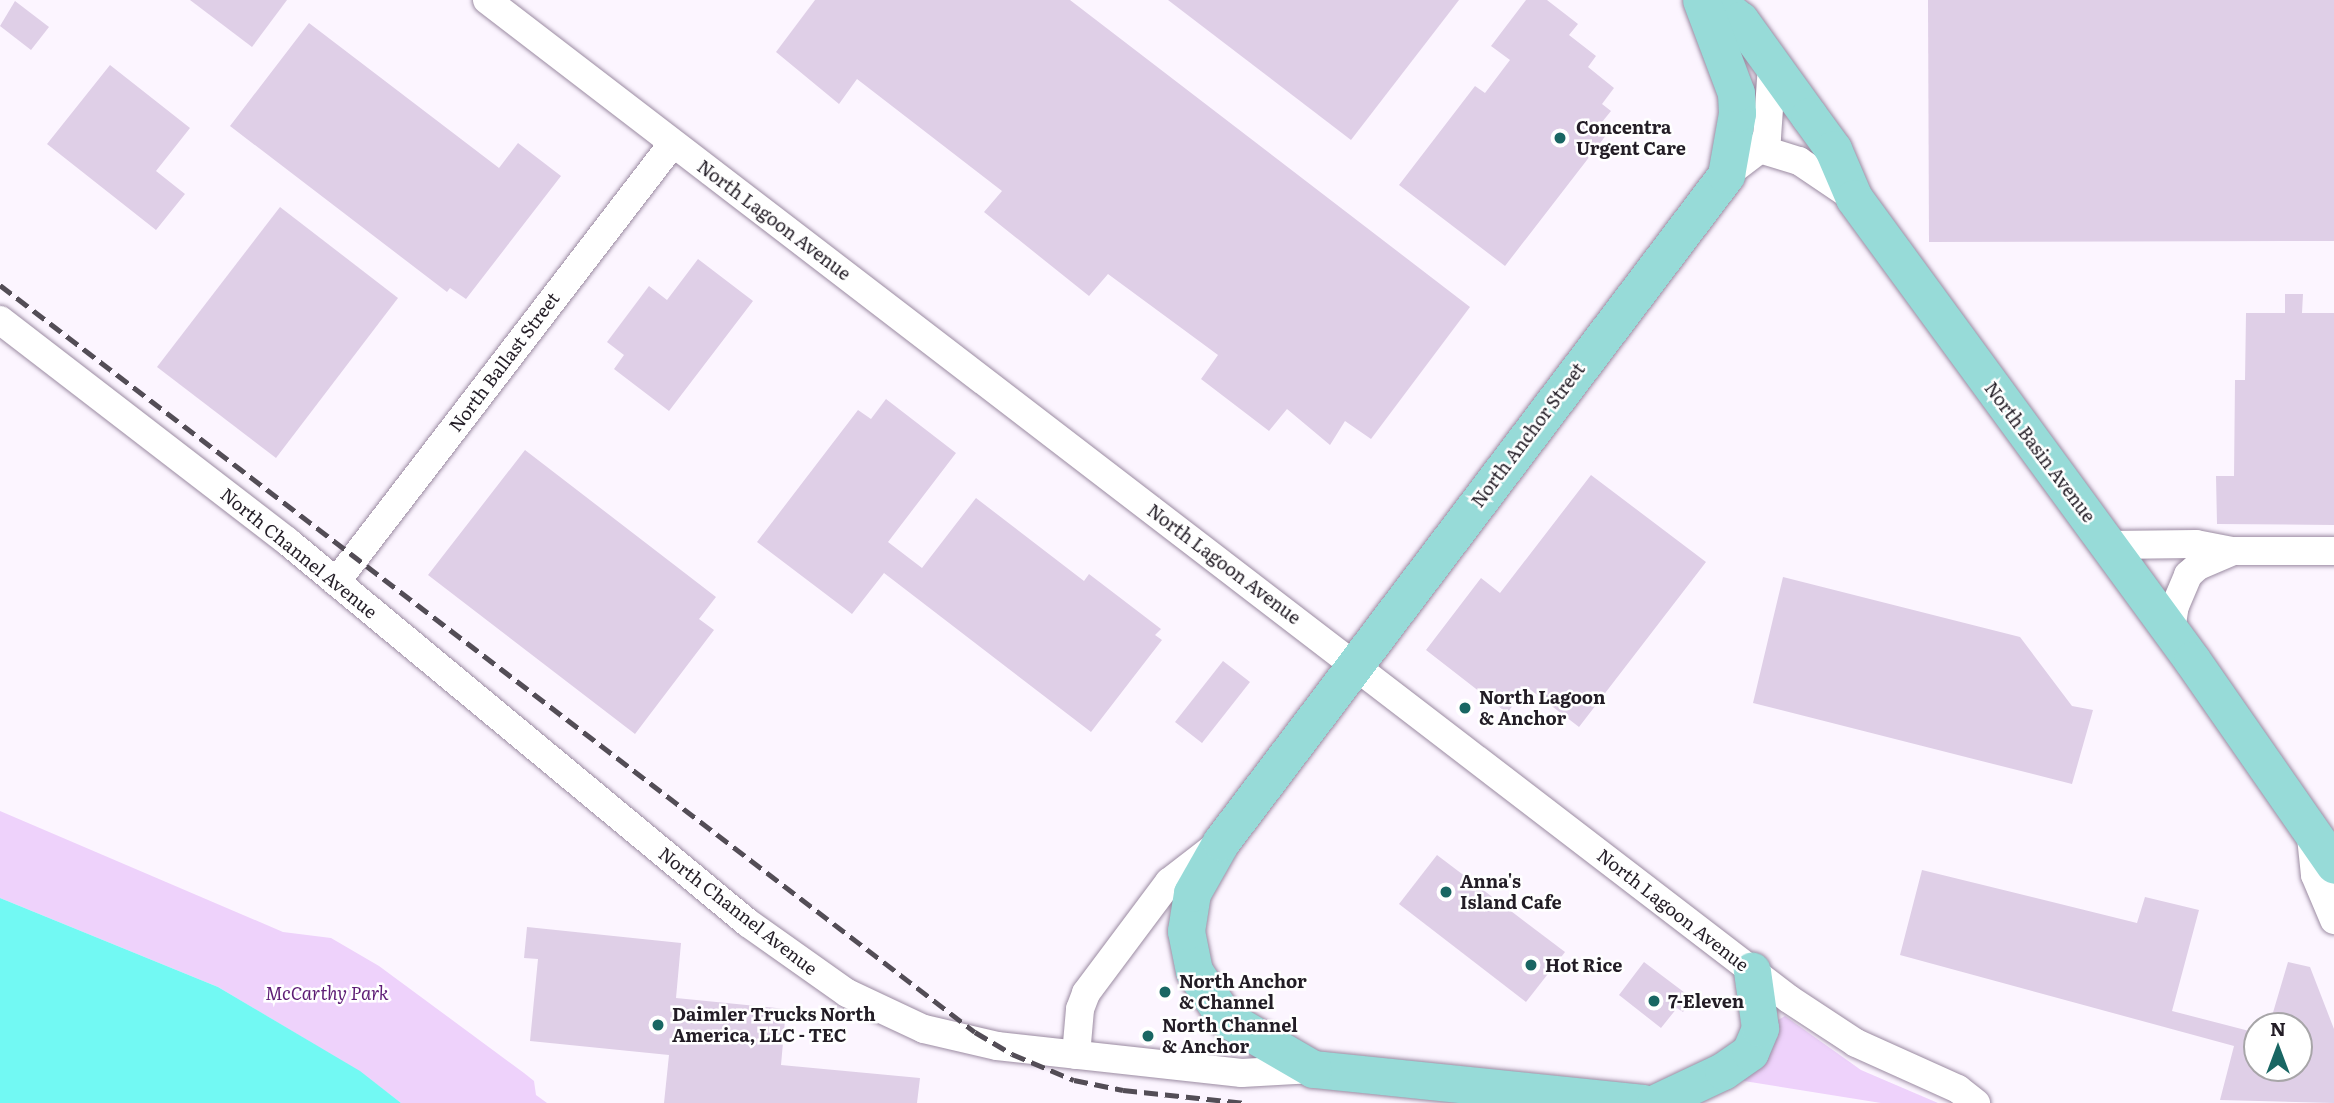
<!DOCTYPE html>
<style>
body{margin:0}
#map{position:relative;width:2334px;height:1103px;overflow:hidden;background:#fcf5ff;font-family:Literata,serif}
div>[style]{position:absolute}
.green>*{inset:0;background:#eed2fb}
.water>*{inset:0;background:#72f9f3}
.building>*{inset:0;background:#dfcfe7}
.roads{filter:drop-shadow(0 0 2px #9b8ba2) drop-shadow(0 0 2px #9b8ba2)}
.minor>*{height:28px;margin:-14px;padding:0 14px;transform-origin:14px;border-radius:14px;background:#fff}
.major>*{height:37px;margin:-18.5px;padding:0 18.5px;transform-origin:18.5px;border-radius:18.5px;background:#97dbd8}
.rail>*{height:5px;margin-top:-2.5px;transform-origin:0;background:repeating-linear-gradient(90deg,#534d56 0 14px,transparent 0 21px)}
.dots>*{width:19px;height:19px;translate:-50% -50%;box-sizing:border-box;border:4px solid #fff;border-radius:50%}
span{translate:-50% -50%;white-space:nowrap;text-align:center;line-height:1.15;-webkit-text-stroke:5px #fff;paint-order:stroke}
.poi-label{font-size:18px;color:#231d26;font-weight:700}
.left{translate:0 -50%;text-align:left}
.street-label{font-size:18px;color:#231d26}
.park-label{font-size:18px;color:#5d1c75;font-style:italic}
.north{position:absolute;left:2243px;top:1012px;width:70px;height:70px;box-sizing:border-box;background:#fff;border:2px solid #a7a5a8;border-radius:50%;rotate:0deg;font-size:19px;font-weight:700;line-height:28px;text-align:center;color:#231d26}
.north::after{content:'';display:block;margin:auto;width:24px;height:32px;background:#196663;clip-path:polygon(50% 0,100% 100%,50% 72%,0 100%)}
</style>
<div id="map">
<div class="green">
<i style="clip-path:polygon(0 811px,283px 932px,331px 938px,379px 966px,524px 1073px,534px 1081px,536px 1095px,547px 1103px,401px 1103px,359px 1071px,218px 987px,0 898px)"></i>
<i style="clip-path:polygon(1785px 1016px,1861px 1070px,1938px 1103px,1881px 1103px,1744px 1081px,1741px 1074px,1776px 1021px)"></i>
</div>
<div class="water">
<i style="clip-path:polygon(0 898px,218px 987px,360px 1071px,401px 1103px,0 1103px)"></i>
</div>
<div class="building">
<i style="clip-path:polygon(190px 0,287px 0,252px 47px)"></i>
<i style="clip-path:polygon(815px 0,1070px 0,1470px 307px,1371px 439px,1345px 421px,1330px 445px,1287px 409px,1269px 431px,1201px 379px,1218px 355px,1108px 274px,1089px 296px,984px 212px,1002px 191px,857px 79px,839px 104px,776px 52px)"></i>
<i style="clip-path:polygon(1168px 0,1459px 0,1351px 140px)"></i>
<i style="clip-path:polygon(1526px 0,1547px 0,1578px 24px,1569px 35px,1596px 56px,1588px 67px,1614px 88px,1602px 104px,1611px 111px,1598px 127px,1607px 134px,1505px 266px,1399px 185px,1475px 86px,1485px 93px,1510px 60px,1491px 46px)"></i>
<i style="clip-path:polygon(1928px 0,2334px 0,2334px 241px,1929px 242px)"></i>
<i style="clip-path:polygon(15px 1px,49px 27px,31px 50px,0 26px)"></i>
<i style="clip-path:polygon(309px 23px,499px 168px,518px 143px,561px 176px,466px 299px,450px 288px,447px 292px,230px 126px)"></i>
<i style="clip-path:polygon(110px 65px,190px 128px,156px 171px,185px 194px,156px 230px,47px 144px)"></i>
<i style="clip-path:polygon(280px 207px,398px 298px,276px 458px,157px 367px)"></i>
<i style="clip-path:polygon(698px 259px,753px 301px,669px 411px,614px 369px,624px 355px,607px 342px,649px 286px,667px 300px)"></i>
<i style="clip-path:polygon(2285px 294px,2303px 294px,2302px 313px,2334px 313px,2334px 525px,2217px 524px,2216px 476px,2234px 476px,2235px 380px,2245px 380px,2246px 313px,2285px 313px)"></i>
<i style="clip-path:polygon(886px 399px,956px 453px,888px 542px,922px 568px,976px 498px,1084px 581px,1089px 574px,1161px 629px,1155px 635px,1162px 640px,1091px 732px,884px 573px,852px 614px,757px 542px,858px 410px,871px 419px)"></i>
<i style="clip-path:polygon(525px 450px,716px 597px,699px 619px,714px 630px,635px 734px,428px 575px)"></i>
<i style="clip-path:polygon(1591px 475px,1706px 562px,1579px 727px,1527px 687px,1507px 713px,1426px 650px,1481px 578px,1500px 593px)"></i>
<i style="clip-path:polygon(1783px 577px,2020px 637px,2072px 706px,2093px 710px,2072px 784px,1753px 703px)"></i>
<i style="clip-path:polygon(1223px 661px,1250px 682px,1202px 743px,1175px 722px)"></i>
<i style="clip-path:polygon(1437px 855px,1565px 952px,1526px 1002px,1399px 904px)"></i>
<i style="clip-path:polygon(1922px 870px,2137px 923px,2145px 897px,2199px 910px,2172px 1011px,2257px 1033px,2257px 1068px,2299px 1068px,2299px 1026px,2269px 1026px,2288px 962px,2310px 967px,2334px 1029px,2334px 1103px,2220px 1100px,2234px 1046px,1900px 955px)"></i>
<i style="clip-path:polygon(527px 927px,681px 943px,676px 998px,786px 1009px,781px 1065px,920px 1078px,917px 1103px,664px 1103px,669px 1055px,530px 1041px,538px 959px,524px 958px)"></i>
<i style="clip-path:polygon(1644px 962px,1693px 999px,1683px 1012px,1677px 1008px,1661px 1028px,1619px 995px)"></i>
</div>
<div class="roads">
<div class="minor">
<i style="left:487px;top:0;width:1641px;rotate:37.5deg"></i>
<i style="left:1789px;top:999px;width:80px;rotate:33.3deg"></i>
<i style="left:1856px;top:1043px;width:112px;rotate:24.3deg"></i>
<i style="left:1958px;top:1089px;width:23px;rotate:38deg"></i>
<i style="left:1760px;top:149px;width:41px;rotate:17.1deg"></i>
<i style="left:1799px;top:161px;width:66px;rotate:33.9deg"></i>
<i style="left:1726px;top:175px;width:43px;rotate:-37.4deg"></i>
<i style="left:1760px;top:149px;width:14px;rotate:-60deg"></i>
<i style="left:1767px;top:137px;width:71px;rotate:-86deg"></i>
<i style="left:0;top:320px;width:362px;rotate:37.6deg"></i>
<i style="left:287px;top:541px;width:599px;rotate:39.65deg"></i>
<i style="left:748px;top:923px;width:121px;rotate:35.3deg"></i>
<i style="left:847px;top:993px;width:85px;rotate:25.1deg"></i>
<i style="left:924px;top:1029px;width:75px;rotate:13.1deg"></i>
<i style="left:997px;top:1046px;width:246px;rotate:6.3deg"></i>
<i style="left:1242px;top:1073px;width:71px;rotate:-3.2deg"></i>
<i style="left:2109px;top:545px;width:87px;rotate:-0.7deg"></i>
<i style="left:2196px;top:544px;width:38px;rotate:11deg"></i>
<i style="left:2233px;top:551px;width:101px"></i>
<i style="left:336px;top:582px;width:553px;rotate:-52.49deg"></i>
<i style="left:2171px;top:630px;width:24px;rotate:-81deg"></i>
<i style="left:2175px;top:606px;width:34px;rotate:-67deg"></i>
<i style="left:2188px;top:575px;width:13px;rotate:-42deg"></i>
<i style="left:2198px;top:566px;width:38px;rotate:-23deg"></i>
<i style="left:2311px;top:837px;width:38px;rotate:84deg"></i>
<i style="left:2315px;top:875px;width:49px;rotate:67.1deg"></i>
<i style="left:1076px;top:1055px;width:46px;rotate:-85deg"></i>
<i style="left:1080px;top:1009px;width:17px;rotate:-69deg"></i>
<i style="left:1086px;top:993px;width:139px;rotate:-53.2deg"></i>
<i style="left:1169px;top:882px;width:56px;rotate:-37.7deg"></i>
</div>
<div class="major">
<i style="left:1714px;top:0;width:33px;rotate:38deg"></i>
<i style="left:1740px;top:20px;width:118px;rotate:54.3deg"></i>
<i style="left:1809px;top:116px;width:41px;rotate:54deg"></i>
<i style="left:1833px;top:149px;width:53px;rotate:66.8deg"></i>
<i style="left:1854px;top:198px;width:572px;rotate:53.81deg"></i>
<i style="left:2192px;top:660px;width:249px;rotate:55.2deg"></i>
<i style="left:1643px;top:1103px;width:332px;rotate:-174.1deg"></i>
<i style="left:1313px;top:1069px;width:102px;rotate:-149.9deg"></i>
<i style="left:1225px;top:1018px;width:56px;rotate:-123.4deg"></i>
<i style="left:1194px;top:971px;width:41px;rotate:-101.3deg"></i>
<i style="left:1186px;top:931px;width:38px;rotate:-81deg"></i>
<i style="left:1192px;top:893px;width:59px;rotate:-60.4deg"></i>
<i style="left:1221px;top:842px;width:837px;rotate:-52.87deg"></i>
<i style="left:1726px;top:175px;width:63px;rotate:-79.9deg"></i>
<i style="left:1737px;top:113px;width:20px;rotate:-93deg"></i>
<i style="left:1736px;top:93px;width:99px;rotate:-110.6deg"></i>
<i style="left:1655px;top:1103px;width:75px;rotate:-25.2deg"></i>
<i style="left:1723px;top:1071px;width:33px;rotate:-35deg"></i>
<i style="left:1750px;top:1052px;width:26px;rotate:-67deg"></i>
<i style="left:1760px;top:1028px;width:58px;rotate:-98deg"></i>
</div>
</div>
<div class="rail">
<i style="left:0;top:285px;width:1228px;rotate:37.46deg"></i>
<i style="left:975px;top:1032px;width:43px;rotate:30.7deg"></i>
<i style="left:1012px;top:1054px;width:67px;rotate:22.8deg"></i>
<i style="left:1074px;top:1080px;width:50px;rotate:11.5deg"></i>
<i style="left:1123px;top:1090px;width:123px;rotate:6.1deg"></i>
</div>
<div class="dots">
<i style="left:1560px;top:138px;background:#196663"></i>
<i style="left:1465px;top:708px;background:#196663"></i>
<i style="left:1446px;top:892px;background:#196663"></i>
<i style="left:1531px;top:965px;background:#196663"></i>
<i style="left:1165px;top:992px;background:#196663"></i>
<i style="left:1654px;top:1001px;background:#196663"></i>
<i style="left:658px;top:1025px;background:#196663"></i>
<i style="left:1148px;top:1036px;background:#196663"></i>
</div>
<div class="poi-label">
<span class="left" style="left:1576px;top:138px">Concentra<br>Urgent Care</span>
<span class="left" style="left:1479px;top:708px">North Lagoon<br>&amp; Anchor</span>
<span class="left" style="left:1460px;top:892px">Anna's<br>Island Cafe</span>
<span class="left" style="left:1545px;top:965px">Hot Rice</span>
<span class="left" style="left:1179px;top:992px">North Anchor<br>&amp; Channel</span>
<span class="left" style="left:1668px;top:1001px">7-Eleven</span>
<span class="left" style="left:672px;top:1025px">Daimler Trucks North<br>America, LLC - TEC</span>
<span class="left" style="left:1162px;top:1036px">North Channel<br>&amp; Anchor</span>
</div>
<div class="street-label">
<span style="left:774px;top:220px;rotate:37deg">North Lagoon Avenue</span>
<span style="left:504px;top:362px;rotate:-53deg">North Ballast Street</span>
<span style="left:1528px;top:435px;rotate:-53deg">North Anchor Street</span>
<span style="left:2040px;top:452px;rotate:53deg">North Basin Avenue</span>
<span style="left:299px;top:553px;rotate:39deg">North Channel Avenue</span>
<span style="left:1224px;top:564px;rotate:37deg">North Lagoon Avenue</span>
<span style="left:1673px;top:910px;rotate:38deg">North Lagoon Avenue</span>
<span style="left:738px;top:911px;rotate:38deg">North Channel Avenue</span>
</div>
<div class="park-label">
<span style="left:327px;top:993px">McCarthy Park</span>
</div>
<div class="north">N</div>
</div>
